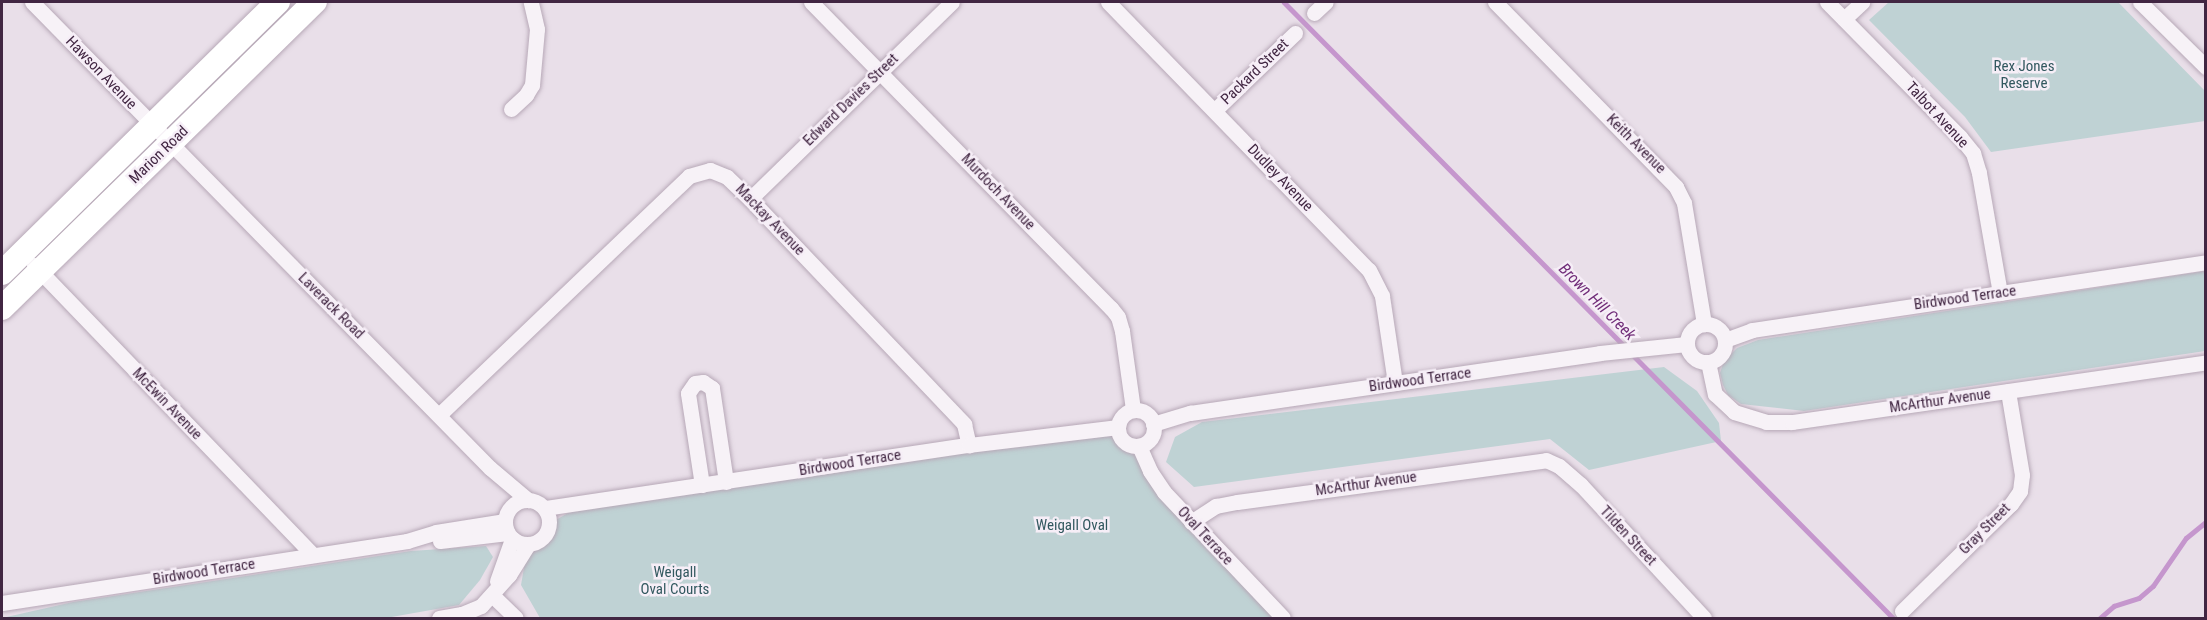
<!DOCTYPE html>
<style>
body{margin:0}
#map{position:relative;width:2207px;height:620px;overflow:hidden;background:#e9dfe9;font-family:"Roboto Condensed",sans-serif}
div>[style]{position:absolute}
.green>*{inset:0;background:#bfd2d4}
.stream>*{height:4.5px;margin:-2.25px;padding:0 2.25px;transform-origin:2.25px;border-radius:2.25px;background:#c596cd}
.roads{filter:drop-shadow(0 0 2px #b7a8b7) drop-shadow(0 0 2px #b7a8b7)}
.street>*{height:15px;margin:-7.5px;padding:0 7.5px;transform-origin:7.5px;border-radius:7.5px;background:#f7f2f7}
.street>.ring{margin:-7.5px;padding:0;box-sizing:content-box;background:none;border:15px solid #f7f2f7;border-radius:50%}
.primary>*{height:24px;margin:-12px;padding:0 12px;transform-origin:12px;border-radius:12px;background:#fff}
span{translate:-50% -50%;white-space:nowrap;text-align:center;line-height:1.15;-webkit-text-stroke:5px #f6eef7;paint-order:stroke}
.park-label{font-size:15px;color:#32585f}
.street-label{font-size:15px;color:#412642}
.water-label{font-size:16px;color:#712d79;font-style:italic}
.frame{position:absolute;inset:0;border:3px solid #412642;pointer-events:none}
</style>
<div id="map">
<div class="green">
<i style="clip-path:polygon(1889px 2px,2118px 2px,2205px 91px,2205px 121px,1991px 152px,1965px 117px,1869px 20px)"></i>
<i style="clip-path:polygon(2205px 271px,2205px 351px,1804px 411px,1741px 404px,1728px 395px,1723px 385px,1720px 373px,1724px 361px,1737px 348px,1758px 340px)"></i>
<i style="clip-path:polygon(1664px 367px,1697px 391px,1719px 423px,1721px 441px,1589px 470px,1550px 439px,1194px 487px,1166px 462px,1175px 437px,1202px 422px)"></i>
<i style="clip-path:polygon(1117px 427px,1124px 442px,1139px 446px,1164px 492px,1283px 618px,540px 618px,521px 585px,528px 545px,541px 540px,549px 524px,585px 503px)"></i>
<i style="clip-path:polygon(486px 546px,493px 557px,480px 580px,459px 605px,386px 618px,2px 618px,73px 602px,411px 551px)"></i>
</div>
<div class="stream">
<i style="left:1284px;top:2px;width:486px;rotate:45.3deg"></i>
<i style="left:1632px;top:354px;width:371px;rotate:45.3deg"></i>
<i style="left:2100px;top:618px;width:18px;rotate:-41deg"></i>
<i style="left:2114px;top:606px;width:26px;rotate:-18deg"></i>
<i style="left:2139px;top:598px;width:18px;rotate:-41deg"></i>
<i style="left:2153px;top:586px;width:58px;rotate:-55.5deg"></i>
<i style="left:2186px;top:538px;width:26px;rotate:-39deg"></i>
</div>
<div class="roads">
<div class="street">
<i style="left:32px;top:2px;width:653px;rotate:45.5deg"></i>
<i style="left:490px;top:468px;width:50px;rotate:40.1deg"></i>
<i style="left:811px;top:2px;width:429px;rotate:45.6deg"></i>
<i style="left:1111px;top:308px;width:11px;rotate:52deg"></i>
<i style="left:1118px;top:317px;width:15px;rotate:74deg"></i>
<i style="left:1122px;top:331px;width:79px;rotate:82deg"></i>
<i style="left:1108px;top:2px;width:374px;rotate:45.8deg"></i>
<i style="left:1369px;top:270px;width:29px;rotate:63deg"></i>
<i style="left:1382px;top:296px;width:88px;rotate:81.5deg"></i>
<i style="left:1495px;top:2px;width:259px;rotate:45.6deg"></i>
<i style="left:1676px;top:187px;width:18px;rotate:63deg"></i>
<i style="left:1684px;top:203px;width:123px;rotate:80.6deg"></i>
<i style="left:1827px;top:2px;width:190px;rotate:45.4deg"></i>
<i style="left:1960px;top:137px;width:21px;rotate:51deg"></i>
<i style="left:1973px;top:153px;width:21px;rotate:73deg"></i>
<i style="left:1979px;top:173px;width:122px;rotate:80.1deg"></i>
<i style="left:2140px;top:2px;width:93px;rotate:44.6deg"></i>
<i style="left:1314px;top:13px;width:16px;rotate:-43deg"></i>
<i style="left:1844px;top:19px;width:25px;rotate:-43deg"></i>
<i style="left:511px;top:109px;width:21px;rotate:-43deg"></i>
<i style="left:526px;top:95px;width:12px;rotate:-59deg"></i>
<i style="left:532px;top:85px;width:56px;rotate:-84.9deg"></i>
<i style="left:537px;top:29px;width:28px;rotate:-103deg"></i>
<i style="left:1215px;top:110px;width:111px;rotate:-43.9deg"></i>
<i style="left:750px;top:199px;width:282px;rotate:-44.3deg"></i>
<i style="left:34px;top:265px;width:402px;rotate:46.1deg"></i>
<i class="ring" style="left:1687px;top:324px;width:23px;height:23px"></i>
<i style="left:1725px;top:340px;width:29px;rotate:-20deg"></i>
<i style="left:1752px;top:330px;width:459px;rotate:-8.5deg"></i>
<i style="left:1708px;top:362px;width:33px;rotate:78deg"></i>
<i style="left:1715px;top:394px;width:26px;rotate:43deg"></i>
<i style="left:1734px;top:412px;width:34px;rotate:17deg"></i>
<i style="left:1766px;top:422px;width:26px"></i>
<i style="left:1792px;top:422px;width:418px;rotate:-8.2deg"></i>
<i class="ring" style="left:1118px;top:410px;width:21px;height:21px"></i>
<i style="left:439px;top:415px;width:346px;rotate:-43.7deg"></i>
<i style="left:689px;top:176px;width:22px;rotate:-16deg"></i>
<i style="left:710px;top:170px;width:18px;rotate:22deg"></i>
<i style="left:727px;top:177px;width:32px;rotate:44deg"></i>
<i style="left:750px;top:199px;width:311px;rotate:46.4deg"></i>
<i style="left:964px;top:424px;width:22px;rotate:77deg"></i>
<i style="left:1153px;top:424px;width:39px;rotate:-17deg"></i>
<i style="left:1190px;top:413px;width:414px;rotate:-8.3deg"></i>
<i style="left:1600px;top:353px;width:87px;rotate:-5.9deg"></i>
<i style="left:1139px;top:446px;width:27px;rotate:66deg"></i>
<i style="left:1150px;top:471px;width:25px;rotate:56deg"></i>
<i style="left:1164px;top:492px;width:173px;rotate:46.6deg"></i>
<i style="left:702px;top:485px;width:93px;rotate:-98.7deg"></i>
<i style="left:688px;top:393px;width:12px;rotate:-55deg"></i>
<i style="left:695px;top:383px;width:8px;rotate:-7deg"></i>
<i style="left:703px;top:382px;width:11px;rotate:34deg"></i>
<i style="left:712px;top:388px;width:95px;rotate:81.5deg"></i>
<i class="ring" style="left:505px;top:500px;width:29px;height:29px"></i>
<i style="left:545px;top:508px;width:429px;rotate:-8.5deg"></i>
<i style="left:969px;top:445px;width:149px;rotate:-6.9deg"></i>
<i style="left:1191px;top:522px;width:30px;rotate:-33deg"></i>
<i style="left:1216px;top:506px;width:21px;rotate:-11deg"></i>
<i style="left:1237px;top:502px;width:312px;rotate:-7.7deg"></i>
<i style="left:1546px;top:460px;width:14px;rotate:25deg"></i>
<i style="left:1559px;top:466px;width:29px;rotate:41deg"></i>
<i style="left:1581px;top:485px;width:181px;rotate:47.2deg"></i>
<i style="left:440px;top:541px;width:68px;rotate:-6.7deg"></i>
<i style="left:497px;top:581px;width:45px;rotate:-70.3deg"></i>
<i style="left:492px;top:595px;width:33px;rotate:44deg"></i>
<i style="left:2px;top:603px;width:410px;rotate:-8.7deg"></i>
<i style="left:407px;top:541px;width:30px;rotate:-17deg"></i>
<i style="left:436px;top:532px;width:70px;rotate:-9.1deg"></i>
<i style="left:1902px;top:611px;width:153px;rotate:-44.5deg"></i>
<i style="left:2011px;top:504px;width:16px;rotate:-55deg"></i>
<i style="left:2020px;top:491px;width:16px;rotate:-83deg"></i>
<i style="left:2022px;top:475px;width:85px;rotate:-99.5deg"></i>
<i style="left:439px;top:618px;width:23px;rotate:-10deg"></i>
<i style="left:462px;top:614px;width:21px;rotate:-23deg"></i>
<i style="left:481px;top:606px;width:42px;rotate:-47.9deg"></i>
<i style="left:509px;top:575px;width:36px;rotate:-58deg"></i>
</div>
<div class="primary">
<i style="left:2px;top:273px;width:387px;rotate:-44.5deg"></i>
<i style="left:2px;top:308px;width:438px;rotate:-44.4deg"></i>
</div>
</div>
<div class="park-label">
<span style="left:2024px;top:75px">Rex Jones<br>Reserve</span>
<span style="left:1072px;top:526px">Weigall Oval</span>
<span style="left:675px;top:581px">Weigall<br>Oval Courts</span>
</div>
<div class="street-label">
<span style="left:1255px;top:72px;rotate:-44deg">Packard Street</span>
<span style="left:101px;top:73px;rotate:46deg">Hawson Avenue</span>
<span style="left:851px;top:100px;rotate:-44deg">Edward Davies Street</span>
<span style="left:1937px;top:115px;rotate:47deg">Talbot Avenue</span>
<span style="left:1636px;top:144px;rotate:45deg">Keith Avenue</span>
<span style="left:159px;top:155px;rotate:-44deg">Marion Road</span>
<span style="left:1280px;top:178px;rotate:46deg">Dudley Avenue</span>
<span style="left:998px;top:192px;rotate:46deg">Murdoch Avenue</span>
<span style="left:770px;top:220px;rotate:46deg">Mackay Avenue</span>
<span style="left:1965px;top:298px;rotate:-8deg">Birdwood Terrace</span>
<span style="left:331px;top:306px;rotate:45deg">Laverack Road</span>
<span style="left:1420px;top:380px;rotate:-8deg">Birdwood Terrace</span>
<span style="left:1940px;top:401px;rotate:-8deg">McArthur Avenue</span>
<span style="left:167px;top:404px;rotate:46deg">McEwin Avenue</span>
<span style="left:850px;top:463px;rotate:-9deg">Birdwood Terrace</span>
<span style="left:1366px;top:484px;rotate:-8deg">McArthur Avenue</span>
<span style="left:1985px;top:529px;rotate:-45deg">Gray Street</span>
<span style="left:1205px;top:536px;rotate:47deg">Oval Terrace</span>
<span style="left:1628px;top:536px;rotate:47deg">Tilden Street</span>
<span style="left:204px;top:572px;rotate:-9deg">Birdwood Terrace</span>
</div>
<div class="water-label">
<span style="left:1597px;top:302px;rotate:45deg">Brown Hill Creek</span>
</div>
<div class="frame"></div>
</div>
